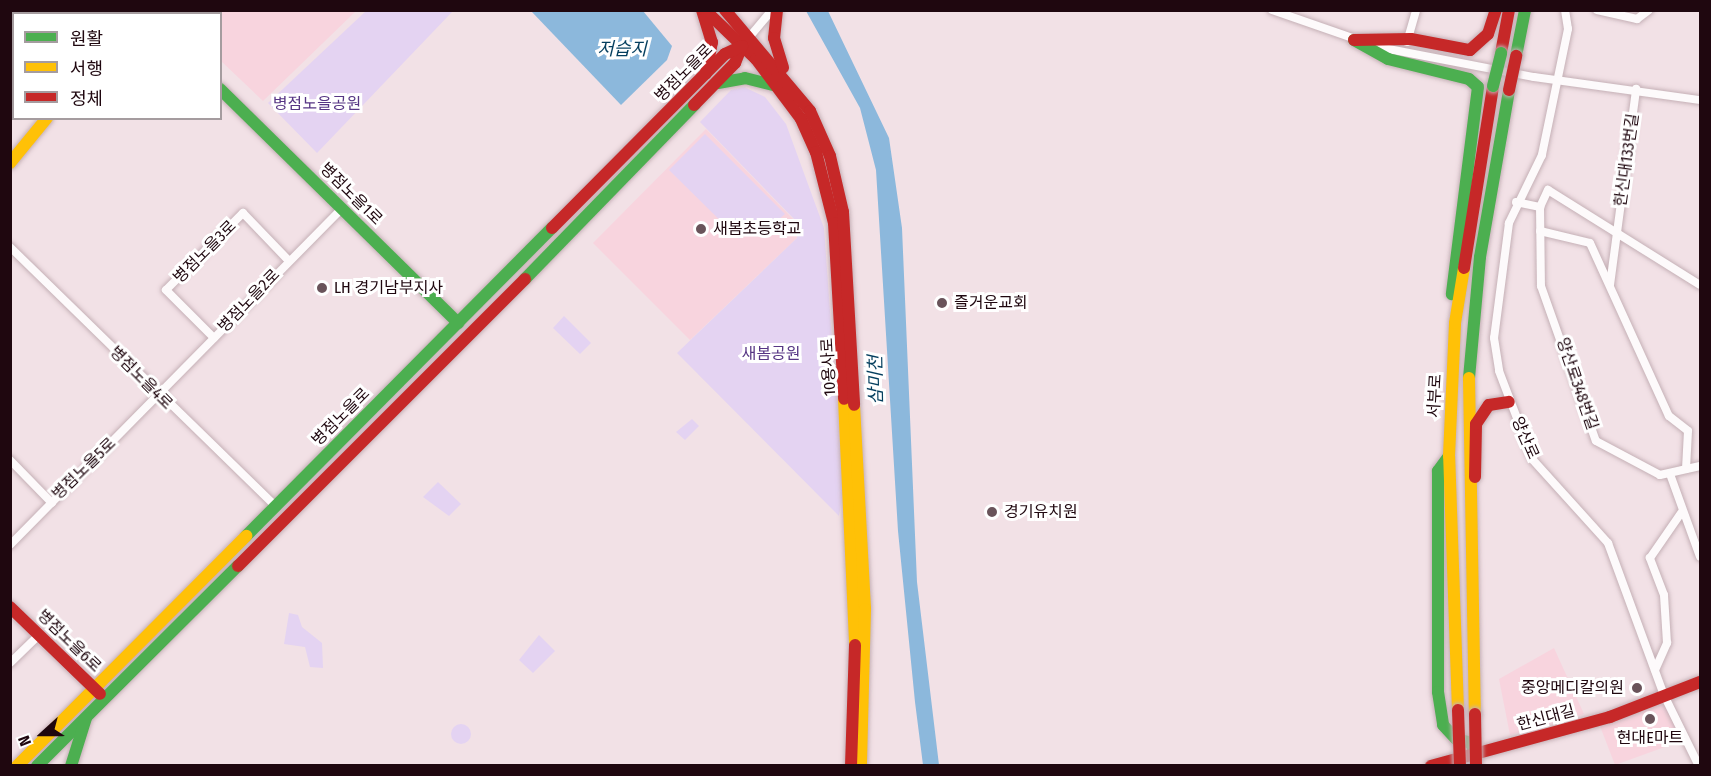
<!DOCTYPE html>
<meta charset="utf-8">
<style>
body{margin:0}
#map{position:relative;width:1711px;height:776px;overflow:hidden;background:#f2e1e6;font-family:"Fira Sans Condensed","Noto Sans KR",sans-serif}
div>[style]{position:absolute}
.built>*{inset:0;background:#f8d4de}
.green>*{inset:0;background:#e4d3f2}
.round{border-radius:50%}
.water>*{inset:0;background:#8cb8dc}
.roads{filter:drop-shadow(0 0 2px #c5b0b6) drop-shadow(0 0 2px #c5b0b6)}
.street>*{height:8px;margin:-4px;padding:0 4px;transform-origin:4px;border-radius:4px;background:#fdfafb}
.fast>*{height:12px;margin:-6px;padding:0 6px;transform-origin:6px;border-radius:6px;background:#4caf50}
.slow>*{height:12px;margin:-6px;padding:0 6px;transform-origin:6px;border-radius:6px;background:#ffc107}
.jam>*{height:12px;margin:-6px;padding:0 6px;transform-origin:6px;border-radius:6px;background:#c62828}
.bridges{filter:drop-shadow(0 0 2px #c5b0b6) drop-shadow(0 0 2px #c5b0b6)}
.fast-bridge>*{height:12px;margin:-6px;padding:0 6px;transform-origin:6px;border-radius:6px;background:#4caf50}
.jam-bridge>*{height:12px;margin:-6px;padding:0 6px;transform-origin:6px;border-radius:6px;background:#c62828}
.dots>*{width:16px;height:16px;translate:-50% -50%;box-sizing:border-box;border:3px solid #fff;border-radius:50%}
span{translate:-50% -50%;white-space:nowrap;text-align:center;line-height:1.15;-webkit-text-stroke:6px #fff;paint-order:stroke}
.street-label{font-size:16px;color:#1f070f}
.park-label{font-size:16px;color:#563584}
.poi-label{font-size:16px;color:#1f070f}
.left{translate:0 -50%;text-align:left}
.right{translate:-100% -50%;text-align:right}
.water-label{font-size:18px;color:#043e5e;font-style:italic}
.frame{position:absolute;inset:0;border:12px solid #1f070f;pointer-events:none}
.legend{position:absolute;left:12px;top:12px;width:210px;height:108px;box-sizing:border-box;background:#fff;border:2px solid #a59c9f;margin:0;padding:8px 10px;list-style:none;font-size:18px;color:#1f070f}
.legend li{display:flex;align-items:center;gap:12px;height:30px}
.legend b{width:30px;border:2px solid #a59c9f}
.north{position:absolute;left:12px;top:704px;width:60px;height:60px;-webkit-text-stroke:4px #fff;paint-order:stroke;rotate:249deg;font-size:16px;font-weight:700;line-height:24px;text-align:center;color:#1f070f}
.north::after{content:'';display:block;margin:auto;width:21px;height:27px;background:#1f070f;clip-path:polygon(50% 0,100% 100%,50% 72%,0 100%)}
</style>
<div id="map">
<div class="built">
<i style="clip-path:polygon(166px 11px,356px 11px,263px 101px,221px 61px,220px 14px)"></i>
<i style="clip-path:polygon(706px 129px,795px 221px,797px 238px,690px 340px,593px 243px)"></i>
<i style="clip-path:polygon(1554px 648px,1584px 714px,1510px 735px,1499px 679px)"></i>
<i style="clip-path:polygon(1665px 701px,1684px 740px,1615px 765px,1600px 726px)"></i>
</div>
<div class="green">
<i style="clip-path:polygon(366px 11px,453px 11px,317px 153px,268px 103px)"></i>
<i style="clip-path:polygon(744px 87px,765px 97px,786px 124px,824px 228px,843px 491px,839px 516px,677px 353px,797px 238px,795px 220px,700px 122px,731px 90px)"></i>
<i style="clip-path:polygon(705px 134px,785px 214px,770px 227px,759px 218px,739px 239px,669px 170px)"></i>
<i style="clip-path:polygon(564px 316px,591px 343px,580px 354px,553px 328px)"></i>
<i style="clip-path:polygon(692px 419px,699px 426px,685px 440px,676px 432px)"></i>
<i style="clip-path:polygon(438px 482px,461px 504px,449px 516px,423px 497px)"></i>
<i style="clip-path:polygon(289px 613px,298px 615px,302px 627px,322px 643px,323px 668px,310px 667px,305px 647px,284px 644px)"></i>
<i style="clip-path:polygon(539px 635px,555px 651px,533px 673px,519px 660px)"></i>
<i class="round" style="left:451px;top:724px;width:20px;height:20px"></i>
</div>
<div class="water">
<i style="clip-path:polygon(531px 11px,643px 11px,672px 46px,667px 60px,621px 105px)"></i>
<i style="clip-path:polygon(806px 11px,828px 11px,889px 138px,902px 228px,917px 582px,939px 765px,923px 765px,915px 702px,898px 531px,876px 170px,860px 108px)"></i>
</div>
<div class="roads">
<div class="street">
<i style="left:1272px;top:10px;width:112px;rotate:19.2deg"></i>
<i style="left:1378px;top:47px;width:159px;rotate:10.9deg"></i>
<i style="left:1534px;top:77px;width:168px;rotate:7.9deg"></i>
<i style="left:1565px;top:10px;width:19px;rotate:81deg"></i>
<i style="left:1568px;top:29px;width:129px;rotate:101.7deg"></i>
<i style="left:1542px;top:155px;width:76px;rotate:115.9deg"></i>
<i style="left:1509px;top:223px;width:116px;rotate:97.4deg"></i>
<i style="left:1494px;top:338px;width:33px;rotate:81deg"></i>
<i style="left:1499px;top:371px;width:95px;rotate:69.1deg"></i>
<i style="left:1533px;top:460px;width:112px;rotate:47.9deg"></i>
<i style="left:1608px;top:543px;width:162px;rotate:69.8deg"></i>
<i style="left:1664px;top:695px;width:79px;rotate:63.8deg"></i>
<i style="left:1597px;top:10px;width:41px;rotate:12.7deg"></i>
<i style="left:1637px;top:19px;width:15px;rotate:-37deg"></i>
<i style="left:746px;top:41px;width:40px;rotate:-50deg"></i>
<i style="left:1407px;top:42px;width:33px;rotate:-74deg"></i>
<i style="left:1516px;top:202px;width:25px;rotate:12deg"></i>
<i style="left:1540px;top:207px;width:79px;rotate:89.3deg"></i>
<i style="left:1541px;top:286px;width:164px;rotate:70.5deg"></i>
<i style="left:1596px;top:441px;width:72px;rotate:28deg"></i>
<i style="left:1660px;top:475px;width:41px;rotate:-12.7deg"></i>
<i style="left:1540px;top:207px;width:19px;rotate:-65deg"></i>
<i style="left:1548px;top:190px;width:179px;rotate:32deg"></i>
<i style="left:1540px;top:231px;width:51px;rotate:13.5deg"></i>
<i style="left:1590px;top:243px;width:190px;rotate:65.5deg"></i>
<i style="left:1669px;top:416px;width:24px;rotate:38deg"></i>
<i style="left:1688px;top:431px;width:38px;rotate:93deg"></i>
<i style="left:10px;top:247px;width:371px;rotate:44.3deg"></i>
<i style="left:1610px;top:285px;width:198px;rotate:-82.4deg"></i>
<i style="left:214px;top:338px;width:68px;rotate:-135deg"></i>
<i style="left:166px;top:290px;width:109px;rotate:-45deg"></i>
<i style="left:243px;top:213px;width:66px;rotate:46.2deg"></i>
<i style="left:10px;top:460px;width:60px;rotate:45.7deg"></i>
<i style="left:1670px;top:474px;width:88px;rotate:70.1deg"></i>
<i style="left:10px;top:545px;width:473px;rotate:-45.4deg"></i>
<i style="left:10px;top:663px;width:40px;rotate:-44deg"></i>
<i style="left:1655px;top:670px;width:30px;rotate:-66deg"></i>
<i style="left:1667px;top:643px;width:48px;rotate:-93.6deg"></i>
<i style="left:1664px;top:595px;width:40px;rotate:-111deg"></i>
<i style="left:1650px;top:558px;width:55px;rotate:-55.4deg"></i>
</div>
<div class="fast">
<i style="left:1354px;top:40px;width:39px;rotate:29deg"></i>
<i style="left:1388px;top:59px;width:83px;rotate:13.9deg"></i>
<i style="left:1469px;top:79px;width:12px;rotate:42deg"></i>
<i style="left:1478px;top:87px;width:209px;rotate:97.2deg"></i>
<i style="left:1516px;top:56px;width:47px;rotate:-78.9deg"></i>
<i style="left:718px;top:83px;width:27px;rotate:-10deg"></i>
<i style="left:745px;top:78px;width:36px;rotate:14deg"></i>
<i style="left:220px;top:89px;width:334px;rotate:44.5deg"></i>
<i style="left:525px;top:279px;width:243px;rotate:-45.8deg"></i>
<i style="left:1469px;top:378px;width:121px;rotate:-84.8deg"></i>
<i style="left:1480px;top:257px;width:169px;rotate:-80.1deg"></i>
<i style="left:1449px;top:456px;width:19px;rotate:126deg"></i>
<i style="left:1438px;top:471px;width:221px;rotate:90deg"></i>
<i style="left:1438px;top:692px;width:33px;rotate:81deg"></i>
<i style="left:1443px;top:725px;width:19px;rotate:47deg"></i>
<i style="left:1456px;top:739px;width:16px;rotate:14deg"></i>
<i style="left:1472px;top:743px;width:11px;rotate:80deg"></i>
<i style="left:246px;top:536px;width:434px;rotate:-45.2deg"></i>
<i style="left:37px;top:766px;width:284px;rotate:-44.9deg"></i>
<i style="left:71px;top:766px;width:50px;rotate:-72.6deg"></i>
</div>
<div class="slow">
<i style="left:10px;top:163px;width:58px;rotate:-50.6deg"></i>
<i style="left:1469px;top:378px;width:336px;rotate:89deg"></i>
<i style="left:844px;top:399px;width:246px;rotate:87.4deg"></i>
<i style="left:854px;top:405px;width:204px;rotate:86.9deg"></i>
<i style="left:865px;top:609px;width:157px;rotate:91.5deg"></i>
<i style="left:1458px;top:710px;width:254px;rotate:-92deg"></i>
<i style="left:1449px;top:456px;width:133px;rotate:-87.4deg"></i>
<i style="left:1455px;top:323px;width:56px;rotate:-80.7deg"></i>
<i style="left:17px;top:766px;width:325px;rotate:-45.1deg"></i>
</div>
<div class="jam">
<i style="left:139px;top:10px;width:6px;rotate:45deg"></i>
<i style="left:702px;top:10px;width:34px;rotate:73deg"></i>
<i style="left:712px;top:42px;width:32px;rotate:101deg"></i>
<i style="left:705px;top:10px;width:71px;rotate:43.9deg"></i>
<i style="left:756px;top:59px;width:75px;rotate:53.1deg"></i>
<i style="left:801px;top:119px;width:36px;rotate:66deg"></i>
<i style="left:816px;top:152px;width:73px;rotate:75.8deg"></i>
<i style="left:834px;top:223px;width:176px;rotate:86.7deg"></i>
<i style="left:725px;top:10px;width:132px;rotate:49.9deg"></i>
<i style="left:810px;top:111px;width:49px;rotate:66deg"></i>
<i style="left:830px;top:156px;width:57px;rotate:76.9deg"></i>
<i style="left:843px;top:212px;width:193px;rotate:86.7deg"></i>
<i style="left:777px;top:10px;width:28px;rotate:96deg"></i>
<i style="left:774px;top:38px;width:31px;rotate:73deg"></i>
<i style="left:1354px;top:40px;width:57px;rotate:-1deg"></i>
<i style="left:1411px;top:39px;width:60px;rotate:10.6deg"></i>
<i style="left:1470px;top:50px;width:24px;rotate:-42deg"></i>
<i style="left:1488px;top:34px;width:25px;rotate:-72deg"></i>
<i style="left:1501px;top:53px;width:44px;rotate:-79.5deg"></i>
<i style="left:694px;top:105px;width:59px;rotate:-45.7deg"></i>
<i style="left:735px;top:63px;width:18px;rotate:-68deg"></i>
<i style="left:552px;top:228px;width:245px;rotate:-45.2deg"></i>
<i style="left:725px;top:54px;width:19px;rotate:-25deg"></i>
<i style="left:1464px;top:268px;width:184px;rotate:-80.9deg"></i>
<i style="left:1475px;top:477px;width:53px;rotate:-88.9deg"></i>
<i style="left:1476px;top:424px;width:23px;rotate:-56deg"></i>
<i style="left:1489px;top:405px;width:20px;rotate:-9deg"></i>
<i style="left:238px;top:566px;width:406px;rotate:-45deg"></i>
<i style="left:10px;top:607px;width:125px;rotate:44deg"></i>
<i style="left:851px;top:766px;width:121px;rotate:-88.1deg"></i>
<i style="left:1431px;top:766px;width:186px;rotate:-15.3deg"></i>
<i style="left:1610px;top:717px;width:97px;rotate:-21.3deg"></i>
</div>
</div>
<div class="bridges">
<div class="fast-bridge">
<i style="left:1493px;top:86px;width:34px;rotate:-76deg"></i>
</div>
<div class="jam-bridge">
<i style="left:1509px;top:90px;width:35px;rotate:-78deg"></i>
<i style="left:1458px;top:710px;width:56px;rotate:88deg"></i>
<i style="left:1475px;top:714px;width:52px;rotate:88.9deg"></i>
</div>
</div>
<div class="dots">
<i style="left:701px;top:229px;background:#69535a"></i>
<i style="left:322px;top:288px;background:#69535a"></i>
<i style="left:942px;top:303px;background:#69535a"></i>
<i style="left:992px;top:512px;background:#69535a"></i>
<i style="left:1637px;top:688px;background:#69535a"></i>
<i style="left:1650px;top:719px;background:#69535a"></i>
</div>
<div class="street-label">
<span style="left:684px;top:73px;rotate:-45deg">병점노을로</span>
<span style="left:1627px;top:160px;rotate:-82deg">한신대133번길</span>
<span style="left:351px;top:194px;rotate:45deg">병점노을1로</span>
<span style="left:205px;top:252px;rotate:-45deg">병점노을3로</span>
<span style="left:249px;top:301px;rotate:-46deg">병점노을2로</span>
<span style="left:829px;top:367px;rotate:-93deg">10용사로</span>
<span style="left:141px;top:378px;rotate:45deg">병점노을4로</span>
<span style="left:1577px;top:384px;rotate:71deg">양산로348번길</span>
<span style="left:1435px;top:396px;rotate:-87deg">서부로</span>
<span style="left:341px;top:417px;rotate:-45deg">병점노을로</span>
<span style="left:1525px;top:438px;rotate:66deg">양산로</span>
<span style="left:84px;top:469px;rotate:-44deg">병점노을5로</span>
<span style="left:69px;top:641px;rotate:44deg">병점노을6로</span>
<span style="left:1546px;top:718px;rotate:-15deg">한신대길</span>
</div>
<div class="park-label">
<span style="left:317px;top:104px">병점노을공원</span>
<span style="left:771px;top:354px">새봄공원</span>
</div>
<div class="poi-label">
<span class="left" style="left:713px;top:229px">새봄초등학교</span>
<span class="left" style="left:334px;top:288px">LH 경기남부지사</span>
<span class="left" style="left:954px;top:303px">즐거운교회</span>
<span class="left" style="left:1004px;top:512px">경기유치원</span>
<span class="right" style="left:1624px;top:688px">중앙메디칼의원</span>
<span style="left:1650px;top:738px">현대E마트</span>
</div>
<div class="water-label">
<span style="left:622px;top:49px">저습지</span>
<span style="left:876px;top:380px;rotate:-91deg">삼미천</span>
</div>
<div class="frame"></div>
<ul class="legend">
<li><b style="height:8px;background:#4caf50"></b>원활</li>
<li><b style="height:8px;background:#ffc107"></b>서행</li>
<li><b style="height:8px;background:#c62828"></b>정체</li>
</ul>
<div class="north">N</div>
</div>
